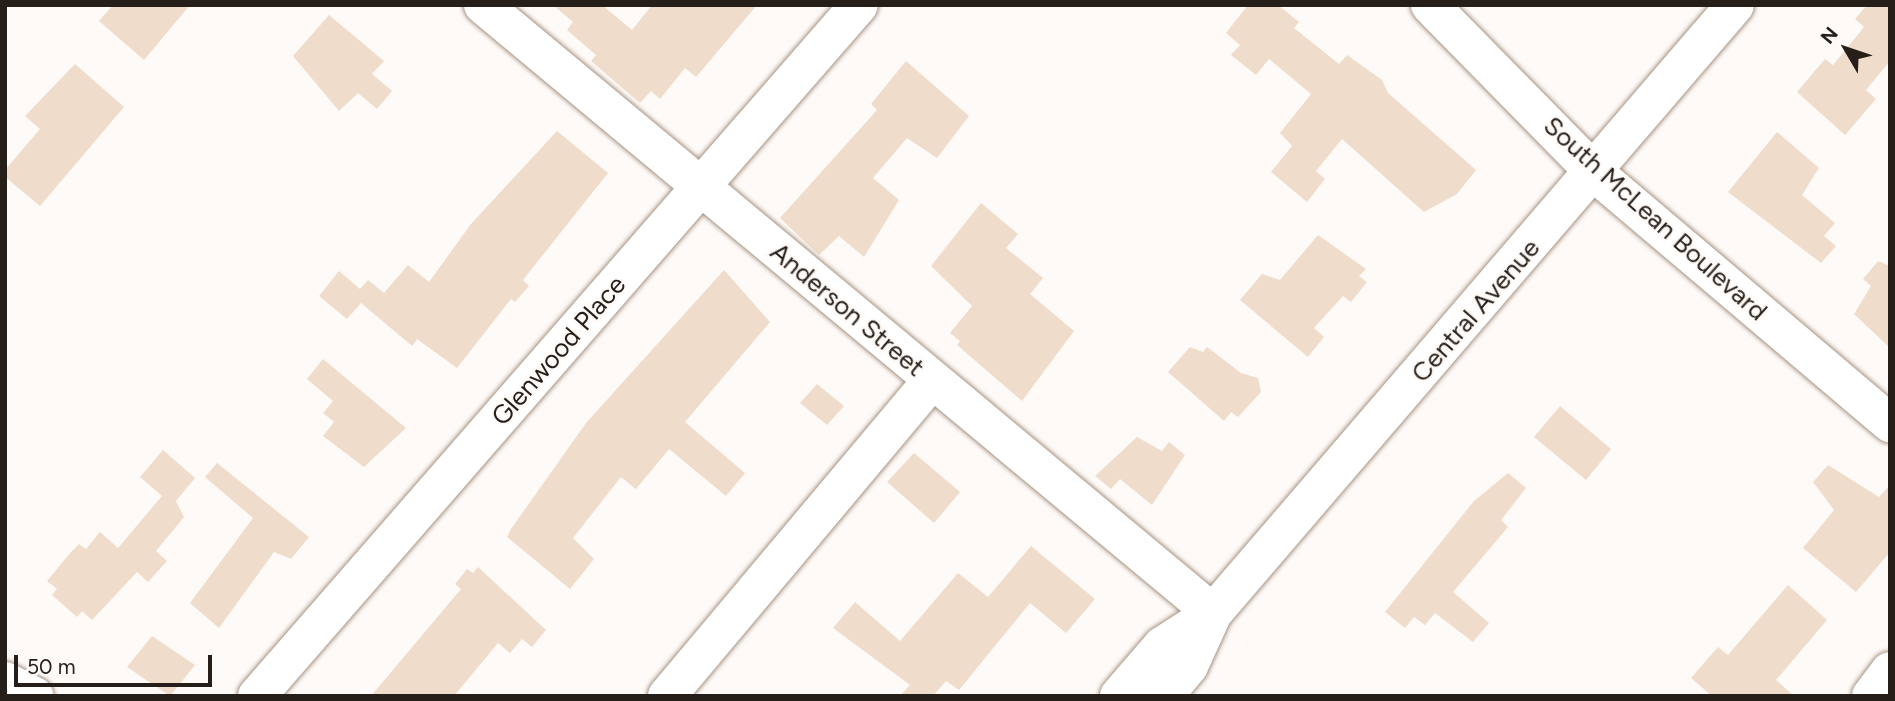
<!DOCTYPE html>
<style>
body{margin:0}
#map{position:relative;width:1895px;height:701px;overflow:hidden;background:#fefaf7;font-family:Figtree,sans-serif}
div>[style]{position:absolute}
.building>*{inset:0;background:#f0dcca}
.roads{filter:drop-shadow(0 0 2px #a69383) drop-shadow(0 0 2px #a69383)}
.minor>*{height:38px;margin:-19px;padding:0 19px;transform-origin:19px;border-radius:19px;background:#fff}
.major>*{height:38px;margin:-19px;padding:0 19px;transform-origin:19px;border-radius:19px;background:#fff}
span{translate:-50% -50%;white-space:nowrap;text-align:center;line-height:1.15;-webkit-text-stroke:5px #fefaf7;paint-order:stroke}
.street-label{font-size:26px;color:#261f19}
.frame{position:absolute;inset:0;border:7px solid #261f19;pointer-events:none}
.north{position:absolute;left:1811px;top:14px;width:70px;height:70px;-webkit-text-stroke:5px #fefaf7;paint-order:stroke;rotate:309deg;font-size:19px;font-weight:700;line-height:28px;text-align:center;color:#261f19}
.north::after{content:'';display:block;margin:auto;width:24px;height:32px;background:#261f19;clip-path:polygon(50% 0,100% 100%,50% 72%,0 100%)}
.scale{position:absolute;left:14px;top:655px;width:198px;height:32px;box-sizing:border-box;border:4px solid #261f19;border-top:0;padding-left:9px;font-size:21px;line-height:24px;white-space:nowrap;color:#261f19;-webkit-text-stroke:5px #fefaf7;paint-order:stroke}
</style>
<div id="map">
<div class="building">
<i style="clip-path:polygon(113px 5px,190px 5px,144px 60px,99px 21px)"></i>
<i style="clip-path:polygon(553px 5px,602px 5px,632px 30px,652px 5px,757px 5px,696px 77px,685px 68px,660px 99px,651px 91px,640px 103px,591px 61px,596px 55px,567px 30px,573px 22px)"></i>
<i style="clip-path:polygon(1248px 5px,1278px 5px,1299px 22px,1294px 28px,1339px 64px,1347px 55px,1382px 80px,1388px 93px,1476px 170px,1457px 194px,1424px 212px,1342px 139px,1316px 171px,1325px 179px,1307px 202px,1271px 172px,1292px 146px,1280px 133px,1311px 94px,1269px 59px,1256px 75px,1231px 55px,1240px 45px,1226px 33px)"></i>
<i style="clip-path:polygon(1867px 5px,1890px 5px,1890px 61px,1866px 90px,1876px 99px,1845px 135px,1797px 92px,1825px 59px,1833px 65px,1864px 27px,1855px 19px)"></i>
<i style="clip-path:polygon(329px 15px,384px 61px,372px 74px,392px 91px,377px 109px,358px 93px,339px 111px,293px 56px)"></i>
<i style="clip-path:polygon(906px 61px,969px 116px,937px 158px,907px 138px,873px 178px,899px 200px,864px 257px,839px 236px,819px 255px,780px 218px,877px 110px,871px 104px)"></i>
<i style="clip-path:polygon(75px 64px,124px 107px,40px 206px,5px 177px,5px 170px,40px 129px,25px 116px)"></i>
<i style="clip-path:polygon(557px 131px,608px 173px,523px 280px,529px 286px,515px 302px,511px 299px,457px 368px,417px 339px,412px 346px,361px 303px,347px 319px,319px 296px,339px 271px,360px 289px,368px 280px,384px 293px,408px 265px,429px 282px,471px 224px)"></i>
<i style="clip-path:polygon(1777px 132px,1819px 168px,1802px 195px,1835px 223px,1824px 236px,1836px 246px,1821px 263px,1728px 192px)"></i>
<i style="clip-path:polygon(981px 203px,1018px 234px,1006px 248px,1043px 278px,1030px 294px,1074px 331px,1022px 401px,957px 345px,960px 341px,950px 333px,972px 306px,931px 266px)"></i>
<i style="clip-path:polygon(1318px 235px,1366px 269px,1359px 276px,1367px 282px,1351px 302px,1343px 296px,1314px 328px,1324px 337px,1308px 357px,1240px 300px,1262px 274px,1280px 280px)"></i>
<i style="clip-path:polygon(1878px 261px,1890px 266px,1890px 348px,1854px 314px,1871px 286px,1863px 279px)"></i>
<i style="clip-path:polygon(724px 270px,770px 322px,685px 422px,745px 473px,726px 496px,669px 449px,636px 489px,621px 477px,573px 538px,594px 559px,570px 589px,507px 537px,511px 529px,586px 423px)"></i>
<i style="clip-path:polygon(1190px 347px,1203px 352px,1207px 347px,1241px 373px,1258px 378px,1261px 392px,1238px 417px,1231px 412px,1224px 421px,1168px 372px)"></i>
<i style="clip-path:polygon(323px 359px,406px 428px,364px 467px,323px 436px,334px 422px,323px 413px,333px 401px,307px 379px)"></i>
<i style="clip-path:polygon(817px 384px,844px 406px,827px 425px,800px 403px)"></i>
<i style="clip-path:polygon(1560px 406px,1611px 449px,1586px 480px,1534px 437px)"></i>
<i style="clip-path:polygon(1137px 437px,1162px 451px,1169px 442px,1185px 455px,1152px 505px,1120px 479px,1111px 489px,1095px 476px)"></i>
<i style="clip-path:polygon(163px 450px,195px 478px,176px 501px,184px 517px,156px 551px,167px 561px,148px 582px,137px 572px,92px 620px,82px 611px,77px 617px,52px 595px,57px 589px,47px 581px,71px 552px,79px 544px,86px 549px,100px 532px,118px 548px,162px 496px,140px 477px)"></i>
<i style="clip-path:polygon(914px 453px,960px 492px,934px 523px,887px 482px)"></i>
<i style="clip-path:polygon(217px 463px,309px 537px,291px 559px,274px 552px,219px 628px,190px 603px,253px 518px,205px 477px)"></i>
<i style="clip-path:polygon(1828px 465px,1879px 497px,1890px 485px,1890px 552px,1856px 592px,1803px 548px,1834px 510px,1813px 482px)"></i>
<i style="clip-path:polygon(1508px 473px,1526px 488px,1501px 520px,1508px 527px,1453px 592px,1489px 623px,1473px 642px,1435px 613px,1425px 625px,1414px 617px,1405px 628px,1385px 612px,1474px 501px)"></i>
<i style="clip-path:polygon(1031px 546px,1095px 599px,1066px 633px,1030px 603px,959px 690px,946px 681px,933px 696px,900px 696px,910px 685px,833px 628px,855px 602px,900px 641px,958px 573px,988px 597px)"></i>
<i style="clip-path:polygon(478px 567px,546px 630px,532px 647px,522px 639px,510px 653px,498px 643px,454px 696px,371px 696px,461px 589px,455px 584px,467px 569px,473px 573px)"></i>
<i style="clip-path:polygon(1788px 585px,1827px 620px,1776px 680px,1794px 696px,1712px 696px,1691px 678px,1718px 647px,1728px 655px)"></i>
<i style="clip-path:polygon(152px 636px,195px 665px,170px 696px,127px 667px)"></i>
</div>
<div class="roads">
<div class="minor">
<i style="left:483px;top:5px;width:950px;rotate:39.79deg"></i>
<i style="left:5px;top:681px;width:33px;rotate:27deg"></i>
<i style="left:257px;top:696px;width:916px;rotate:-48.94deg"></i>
<i style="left:667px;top:696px;width:412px;rotate:-50deg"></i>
<i style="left:1871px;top:696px;width:31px;rotate:-53deg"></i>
</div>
<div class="major">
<i style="left:1430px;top:5px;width:235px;rotate:45.5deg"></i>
<i style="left:1595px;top:173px;width:387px;rotate:40.3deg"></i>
<i style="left:1119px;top:696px;width:66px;rotate:-49.3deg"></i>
<i style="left:1162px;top:646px;width:61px;rotate:-32.9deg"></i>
<i style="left:1213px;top:613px;width:801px;rotate:-49.35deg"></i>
<i style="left:1164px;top:696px;width:39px;rotate:-50deg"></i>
<i style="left:1189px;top:666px;width:58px;rotate:-65.6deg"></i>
</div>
</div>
<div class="street-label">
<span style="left:1655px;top:219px;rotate:42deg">South McLean Boulevard</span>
<span style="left:847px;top:310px;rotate:40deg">Anderson Street</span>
<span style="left:1476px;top:311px;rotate:-49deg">Central Avenue</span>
<span style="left:559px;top:351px;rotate:-49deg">Glenwood Place</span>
</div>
<div class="frame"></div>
<div class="north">N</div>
<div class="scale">50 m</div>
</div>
